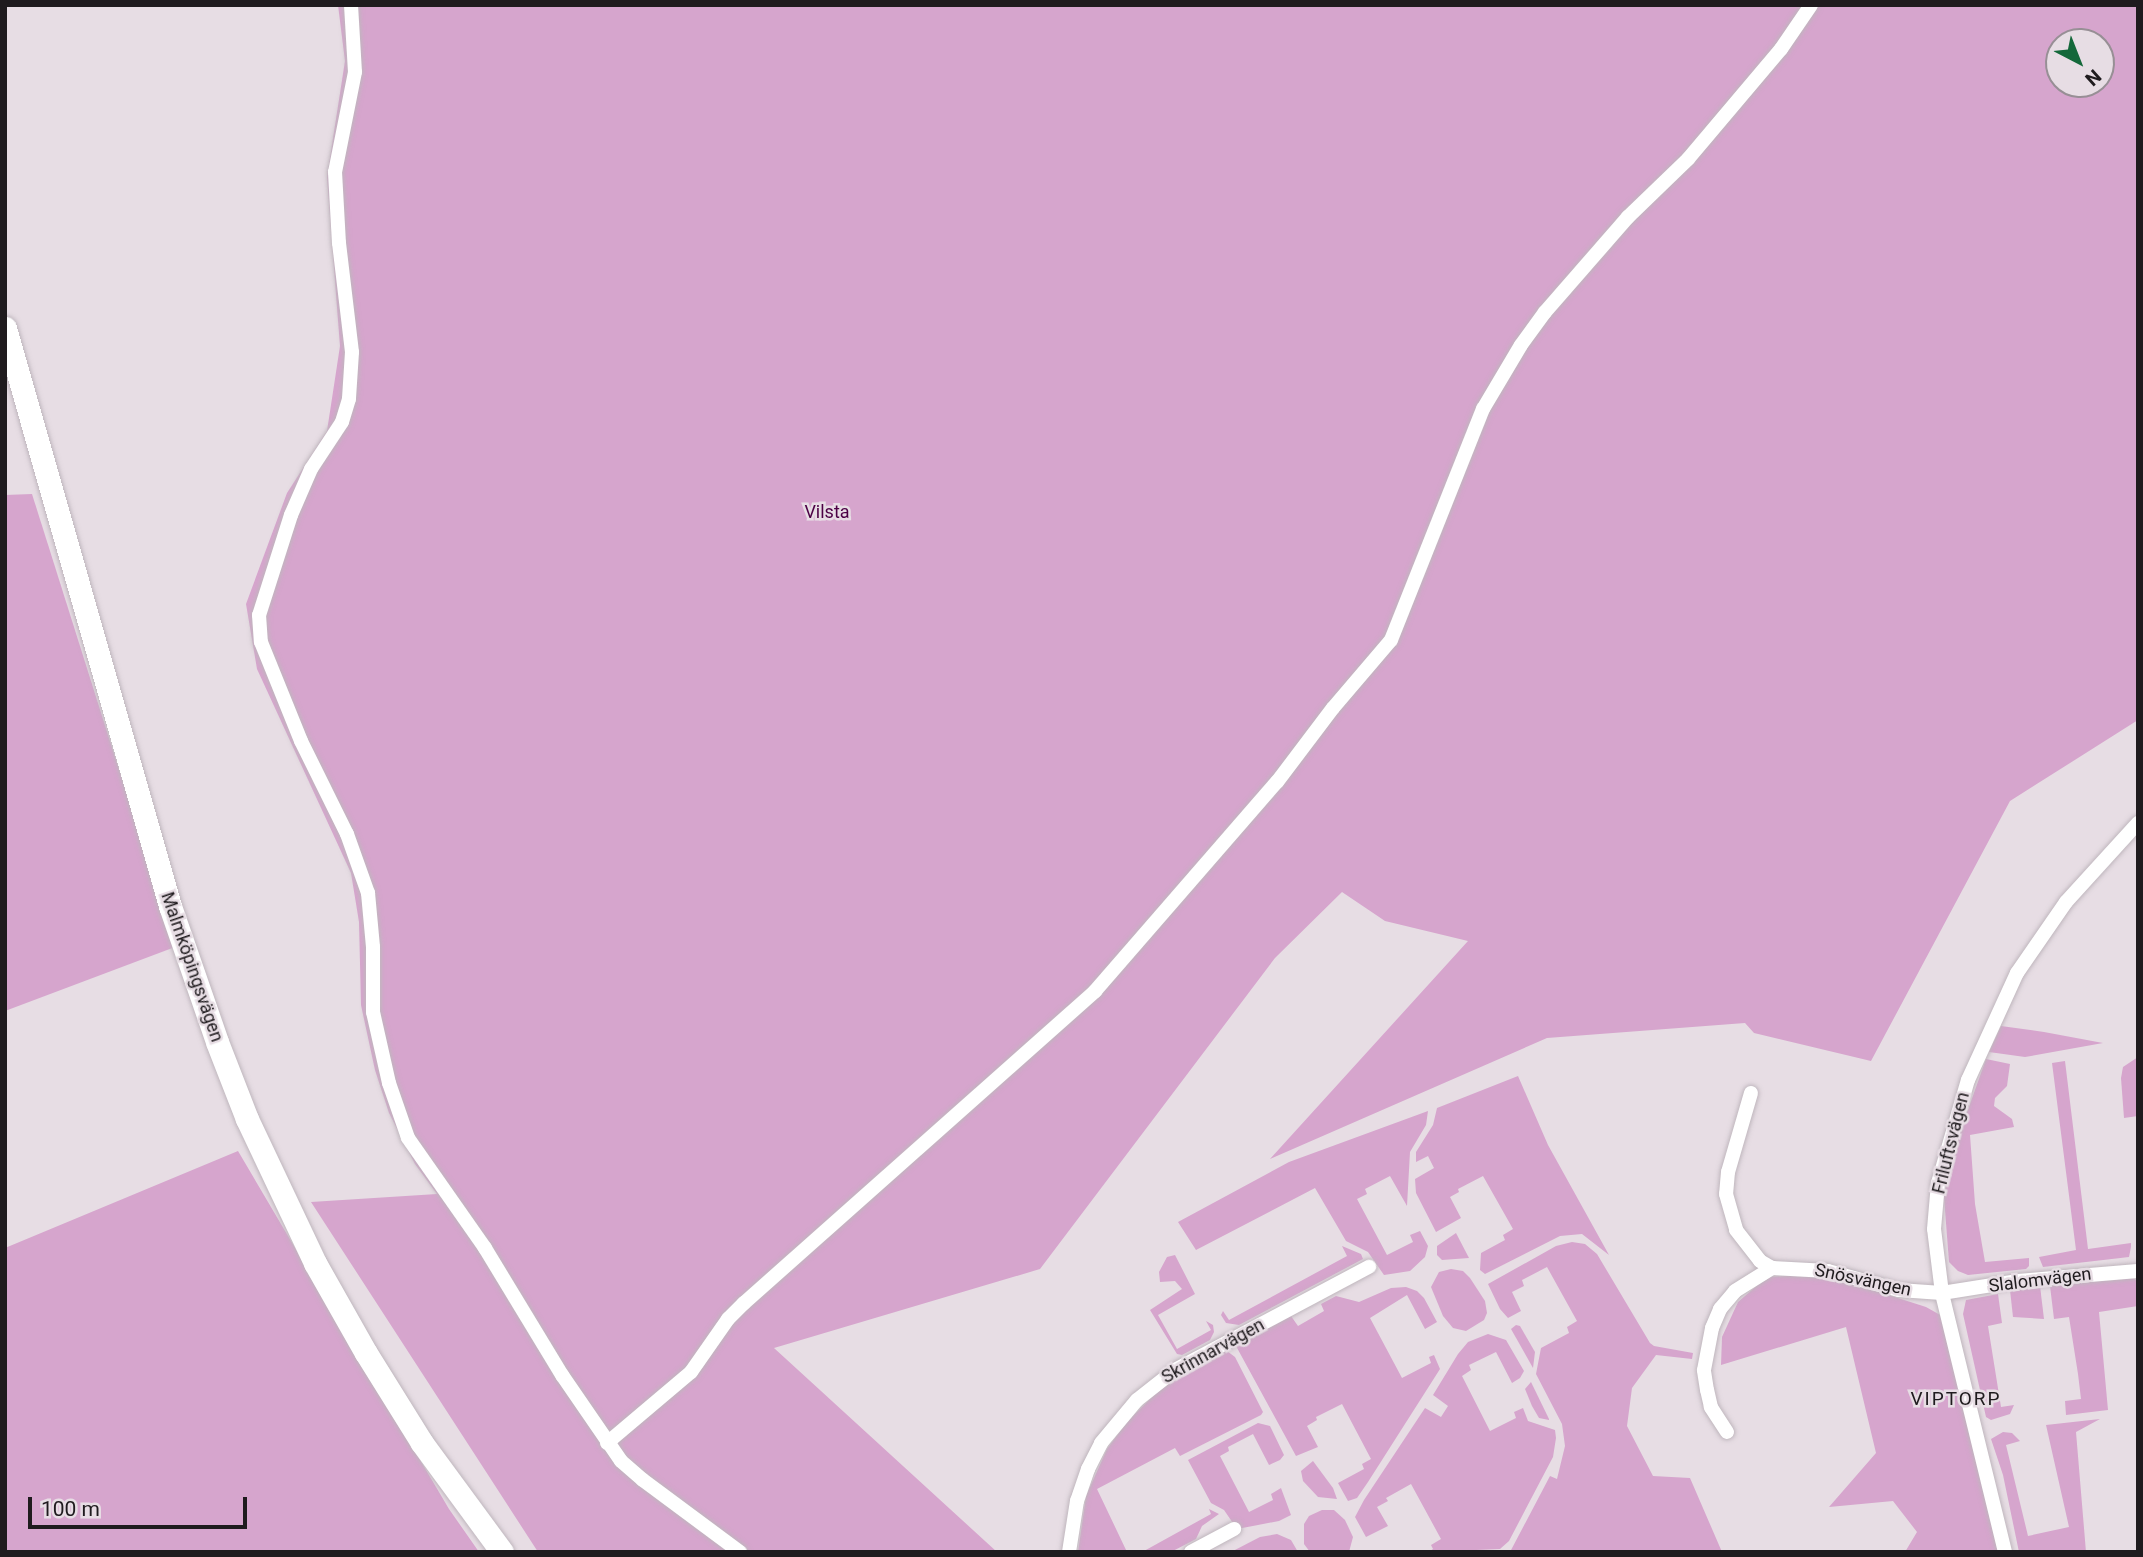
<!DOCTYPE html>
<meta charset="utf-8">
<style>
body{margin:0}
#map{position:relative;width:2143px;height:1557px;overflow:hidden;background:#e7dde4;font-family:Roboto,sans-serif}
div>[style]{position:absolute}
.green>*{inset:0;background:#d6a5cd}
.roads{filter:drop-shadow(0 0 2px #bfb6bd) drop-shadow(0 0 2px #bfb6bd)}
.minor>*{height:14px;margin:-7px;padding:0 7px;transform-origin:7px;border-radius:7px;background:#fff}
.primary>*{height:23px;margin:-11.5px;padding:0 11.5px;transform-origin:11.5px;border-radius:11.5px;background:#fff}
span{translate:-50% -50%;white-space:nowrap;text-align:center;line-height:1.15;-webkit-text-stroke:5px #e7dde4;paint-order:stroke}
.park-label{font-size:18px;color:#4c0145}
.street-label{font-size:18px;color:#1f1b1e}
.neighbourhood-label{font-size:19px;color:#1f1b1e;letter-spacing:2px}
.frame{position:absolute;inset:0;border:7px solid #1f1b1e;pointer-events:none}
.north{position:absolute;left:2045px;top:28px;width:70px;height:70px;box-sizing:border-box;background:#e7dde4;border:2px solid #978f95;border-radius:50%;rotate:138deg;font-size:19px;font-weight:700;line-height:28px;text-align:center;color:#1f1b1e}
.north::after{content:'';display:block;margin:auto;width:24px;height:32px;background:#14683a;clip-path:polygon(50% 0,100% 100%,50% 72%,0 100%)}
.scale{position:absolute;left:28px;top:1497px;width:219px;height:32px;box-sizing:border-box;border:4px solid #1f1b1e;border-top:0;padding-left:9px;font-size:21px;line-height:24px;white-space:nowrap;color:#1f1b1e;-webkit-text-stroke:5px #e7dde4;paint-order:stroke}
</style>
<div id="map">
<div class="green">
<i style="clip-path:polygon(evenodd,338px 5px,2138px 5px,2138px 720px,2010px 801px,1871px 1061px,1754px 1033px,1745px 1023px,1547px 1038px,1270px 1159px,1468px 941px,1385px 921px,1342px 892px,1275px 958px,1040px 1269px,774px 1348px,997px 1552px,538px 1552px,311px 1202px,437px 1194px,415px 1164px,389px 1113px,375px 1070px,361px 1005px,359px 922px,351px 873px,257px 669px,246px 604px,287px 493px,327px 431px,340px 346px,327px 177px,345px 61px,338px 5px,2059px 42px,2101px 42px,2101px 84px,2059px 84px,2059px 42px)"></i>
<i style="clip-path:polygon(32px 494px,175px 947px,5px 1011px,5px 495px)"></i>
<i style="clip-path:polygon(2001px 1026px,2044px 1032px,2103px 1043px,2025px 1057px,1989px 1052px)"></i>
<i style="clip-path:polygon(2138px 1057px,2138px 1116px,2124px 1118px,2121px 1078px,2123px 1067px)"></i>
<i style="clip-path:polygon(1986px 1059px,2010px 1064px,2007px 1086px,1995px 1098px,1994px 1106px,2012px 1119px,2014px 1127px,1970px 1135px,1975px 1204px,1985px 1262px,2029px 1258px,2029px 1266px,2026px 1269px,1968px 1275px,1958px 1271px,1949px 1262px,1944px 1197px,1954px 1149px)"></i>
<i style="clip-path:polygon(2065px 1061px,2088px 1249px,2131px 1243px,2131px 1247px,2129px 1257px,2043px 1267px,2039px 1257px,2076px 1250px,2052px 1063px)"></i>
<i style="clip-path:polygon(1518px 1076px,1548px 1145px,1609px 1255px,1582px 1234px,1560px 1236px,1485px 1274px,1480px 1270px,1481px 1253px,1505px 1240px,1503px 1235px,1513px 1229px,1483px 1176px,1458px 1189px,1459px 1192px,1450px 1197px,1461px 1218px,1436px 1232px,1416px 1193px,1415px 1179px,1434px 1168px,1428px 1156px,1416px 1162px,1416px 1152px,1433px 1125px,1437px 1108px)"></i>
<i style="clip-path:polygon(1428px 1111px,1426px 1125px,1410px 1152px,1407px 1206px,1390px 1176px,1365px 1189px,1367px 1194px,1357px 1199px,1387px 1255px,1413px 1242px,1410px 1235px,1420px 1231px,1428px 1246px,1425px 1257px,1410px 1271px,1384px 1275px,1368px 1252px,1346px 1241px,1315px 1188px,1196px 1250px,1178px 1222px,1289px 1162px)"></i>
<i style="clip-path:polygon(238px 1151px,449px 1509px,479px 1552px,5px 1552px,5px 1248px)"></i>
<i style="clip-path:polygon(1456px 1233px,1469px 1258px,1442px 1260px,1437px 1255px,1437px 1246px)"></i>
<i style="clip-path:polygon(1572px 1242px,1585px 1244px,1597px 1254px,1650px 1343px,1654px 1346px,1693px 1353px,1692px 1359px,1656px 1355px,1632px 1388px,1627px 1426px,1653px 1476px,1690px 1478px,1722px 1552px,1510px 1552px,1550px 1476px,1557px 1479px,1565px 1446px,1562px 1424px,1536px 1374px,1541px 1348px,1569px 1333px,1567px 1327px,1577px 1321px,1547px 1267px,1522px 1280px,1524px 1286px,1512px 1292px,1521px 1311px,1508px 1318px,1500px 1309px,1488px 1284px,1556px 1246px)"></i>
<i style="clip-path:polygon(1342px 1246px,1361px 1254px,1363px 1259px,1239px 1325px,1226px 1323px,1221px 1315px,1223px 1311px,1229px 1320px,1347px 1256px)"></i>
<i style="clip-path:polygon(1175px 1255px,1195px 1294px,1158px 1315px,1177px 1349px,1211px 1330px,1206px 1321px,1213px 1325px,1214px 1332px,1210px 1340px,1182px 1355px,1177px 1354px,1150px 1310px,1182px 1289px,1175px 1281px,1160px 1282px,1159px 1272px,1167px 1257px)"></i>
<i style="clip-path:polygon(1451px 1269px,1463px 1271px,1470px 1278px,1485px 1301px,1487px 1313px,1484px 1320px,1466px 1331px,1453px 1328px,1443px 1316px,1431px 1287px,1439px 1272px)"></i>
<i style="clip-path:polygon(1823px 1274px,1926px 1307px,1942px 1316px,1998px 1552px,1905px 1552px,1917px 1532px,1893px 1501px,1829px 1507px,1876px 1453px,1846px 1327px,1721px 1365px,1722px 1337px,1738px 1302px,1767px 1277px)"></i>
<i style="clip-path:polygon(2132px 1277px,2138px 1282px,2138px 1306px,2099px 1312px,2108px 1410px,2066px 1415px,2065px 1401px,2081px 1399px,2078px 1374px,2069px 1317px,2054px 1319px,2050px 1286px)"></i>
<i style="clip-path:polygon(2040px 1286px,2044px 1319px,2013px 1317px,2010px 1290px)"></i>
<i style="clip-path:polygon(1406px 1287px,1417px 1291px,1424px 1298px,1437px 1322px,1425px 1329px,1407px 1295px,1370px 1318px,1402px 1378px,1431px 1363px,1429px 1357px,1434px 1355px,1440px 1369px,1368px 1482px,1357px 1498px,1348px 1501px,1338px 1483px,1364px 1469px,1362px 1464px,1371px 1459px,1342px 1404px,1316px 1417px,1317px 1420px,1307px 1426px,1318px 1447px,1296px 1456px,1236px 1346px,1291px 1316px,1298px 1326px,1324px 1311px,1321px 1304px,1336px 1296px,1359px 1302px,1391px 1288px)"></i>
<i style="clip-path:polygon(1998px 1294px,2002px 1323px,1988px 1326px,2001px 1407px,2014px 1405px,2010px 1414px,1991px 1420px,1986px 1417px,1963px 1314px,1966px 1300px)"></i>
<i style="clip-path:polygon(1516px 1325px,1520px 1326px,1535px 1352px,1533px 1368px,1511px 1329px)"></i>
<i style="clip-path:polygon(1488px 1334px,1506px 1340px,1524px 1371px,1520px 1378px,1512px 1383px,1496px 1352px,1469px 1365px,1471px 1370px,1462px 1376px,1490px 1431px,1516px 1418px,1514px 1412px,1523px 1408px,1528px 1421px,1555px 1430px,1556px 1438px,1553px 1457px,1509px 1541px,1500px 1549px,1429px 1552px,1433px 1549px,1431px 1545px,1441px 1539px,1411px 1484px,1386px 1498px,1388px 1501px,1377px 1507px,1388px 1526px,1366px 1537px,1355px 1517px,1364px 1500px,1425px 1408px,1441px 1417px,1448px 1406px,1433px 1395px,1458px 1354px,1468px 1342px)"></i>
<i style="clip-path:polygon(1227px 1351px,1235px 1357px,1263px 1412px,1261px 1415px,1180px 1456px,1175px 1448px,1097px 1489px,1127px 1552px,1078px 1552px,1086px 1496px,1107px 1449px,1127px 1422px,1155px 1394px,1186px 1371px)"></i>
<i style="clip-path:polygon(1531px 1382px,1549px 1419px,1549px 1420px,1539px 1418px,1532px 1406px,1525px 1389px)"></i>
<i style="clip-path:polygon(2100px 1419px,2076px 1432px,2086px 1552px,2019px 1552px,2003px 1475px,1991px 1439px,2003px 1432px,2012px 1433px,2020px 1441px,2006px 1445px,2028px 1536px,2069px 1527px,2046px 1425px)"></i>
<i style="clip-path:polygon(1258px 1423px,1270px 1426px,1284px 1455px,1280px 1460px,1269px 1465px,1253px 1434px,1228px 1447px,1229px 1451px,1220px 1456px,1249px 1512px,1273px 1500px,1271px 1494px,1281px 1488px,1291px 1515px,1279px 1521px,1237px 1529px,1224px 1510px,1211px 1503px,1188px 1460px)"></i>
<i style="clip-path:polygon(1313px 1461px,1333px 1488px,1337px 1499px,1318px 1497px,1303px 1481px,1301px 1471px)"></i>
<i style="clip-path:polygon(1209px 1509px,1219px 1514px,1202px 1526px,1196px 1539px,1171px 1552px,1144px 1551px,1211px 1514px)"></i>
<i style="clip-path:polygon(1322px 1510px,1334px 1510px,1345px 1520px,1353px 1537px,1349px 1552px,1310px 1552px,1304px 1544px,1304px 1524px,1309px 1516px)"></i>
<i style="clip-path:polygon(1277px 1534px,1291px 1540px,1298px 1552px,1231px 1552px,1260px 1537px)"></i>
</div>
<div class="roads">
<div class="minor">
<i style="left:351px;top:5px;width:67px;rotate:86.6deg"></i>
<i style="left:355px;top:72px;width:102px;rotate:101.3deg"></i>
<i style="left:335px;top:172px;width:71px;rotate:86.8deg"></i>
<i style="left:339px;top:243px;width:110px;rotate:83.2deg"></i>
<i style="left:352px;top:352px;width:47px;rotate:93.7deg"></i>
<i style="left:349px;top:399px;width:24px;rotate:107deg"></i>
<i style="left:342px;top:422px;width:56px;rotate:123.4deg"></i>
<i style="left:311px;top:469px;width:50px;rotate:113.5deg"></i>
<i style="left:291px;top:515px;width:105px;rotate:107.7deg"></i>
<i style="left:259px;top:615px;width:27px;rotate:86deg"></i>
<i style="left:261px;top:642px;width:107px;rotate:68deg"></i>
<i style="left:301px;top:741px;width:104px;rotate:63.7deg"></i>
<i style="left:347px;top:834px;width:63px;rotate:70.4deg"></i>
<i style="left:368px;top:893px;width:54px;rotate:84.7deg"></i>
<i style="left:373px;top:947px;width:65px;rotate:90deg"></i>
<i style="left:373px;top:1012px;width:73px;rotate:77.3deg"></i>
<i style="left:389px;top:1083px;width:58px;rotate:70.9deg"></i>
<i style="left:408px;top:1138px;width:134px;rotate:55deg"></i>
<i style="left:485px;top:1248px;width:149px;rotate:58.8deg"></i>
<i style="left:562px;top:1375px;width:104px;rotate:55.5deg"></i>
<i style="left:621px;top:1461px;width:29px;rotate:41deg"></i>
<i style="left:643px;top:1480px;width:121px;rotate:36.6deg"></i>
<i style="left:1751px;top:1093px;width:82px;rotate:106.2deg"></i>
<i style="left:1728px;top:1172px;width:22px;rotate:95deg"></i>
<i style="left:1726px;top:1194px;width:37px;rotate:74deg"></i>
<i style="left:1736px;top:1230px;width:39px;rotate:52deg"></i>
<i style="left:1760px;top:1261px;width:14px;rotate:30deg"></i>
<i style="left:1727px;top:1432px;width:30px;rotate:-123deg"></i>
<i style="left:1711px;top:1407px;width:17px;rotate:-103deg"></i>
<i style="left:1707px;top:1390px;width:20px;rotate:-99deg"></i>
<i style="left:1704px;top:1370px;width:43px;rotate:-79.2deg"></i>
<i style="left:1712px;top:1328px;width:21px;rotate:-67deg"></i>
<i style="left:1720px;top:1309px;width:23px;rotate:-50deg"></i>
<i style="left:1735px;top:1291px;width:44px;rotate:-31.9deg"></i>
<i style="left:1772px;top:1268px;width:56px;rotate:3.1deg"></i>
<i style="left:1828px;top:1271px;width:73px;rotate:15deg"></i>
<i style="left:1899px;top:1290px;width:43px;rotate:4deg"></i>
<i style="left:1942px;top:1293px;width:77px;rotate:-9deg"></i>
<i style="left:2018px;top:1281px;width:120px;rotate:-4.8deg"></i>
<i style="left:607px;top:1443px;width:110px;rotate:-40.2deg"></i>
<i style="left:691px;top:1372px;width:65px;rotate:-55.1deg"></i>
<i style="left:728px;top:1319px;width:23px;rotate:-45deg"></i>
<i style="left:744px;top:1303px;width:470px;rotate:-41.6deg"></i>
<i style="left:1095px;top:991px;width:277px;rotate:-49deg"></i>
<i style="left:1277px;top:782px;width:93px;rotate:-52.9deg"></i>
<i style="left:1333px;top:708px;width:89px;rotate:-49.5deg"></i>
<i style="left:1391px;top:640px;width:249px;rotate:-68.3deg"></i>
<i style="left:1483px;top:409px;width:74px;rotate:-59.3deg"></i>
<i style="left:1521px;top:345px;width:41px;rotate:-54deg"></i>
<i style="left:1545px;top:312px;width:126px;rotate:-48.9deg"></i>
<i style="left:1628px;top:217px;width:83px;rotate:-44deg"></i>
<i style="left:1688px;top:159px;width:144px;rotate:-49.8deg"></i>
<i style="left:1781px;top:49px;width:53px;rotate:-55.7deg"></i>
<i style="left:1069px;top:1552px;width:52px;rotate:-81.1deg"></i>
<i style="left:1077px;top:1501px;width:34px;rotate:-71deg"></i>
<i style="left:1088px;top:1469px;width:29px;rotate:-63deg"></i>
<i style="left:1101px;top:1443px;width:56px;rotate:-50.1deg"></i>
<i style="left:1137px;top:1400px;width:48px;rotate:-38.3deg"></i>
<i style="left:1175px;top:1370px;width:220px;rotate:-28deg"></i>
<i style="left:1191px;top:1552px;width:49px;rotate:-28.1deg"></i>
<i style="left:2005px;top:1552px;width:267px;rotate:-103.7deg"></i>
<i style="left:1942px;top:1293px;width:64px;rotate:-97.1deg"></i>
<i style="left:1934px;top:1229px;width:46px;rotate:-85deg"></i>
<i style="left:1938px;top:1183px;width:107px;rotate:-73.8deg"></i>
<i style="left:1968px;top:1080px;width:118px;rotate:-65.4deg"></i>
<i style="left:2017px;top:973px;width:86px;rotate:-55.4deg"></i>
<i style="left:2066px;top:902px;width:107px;rotate:-47.7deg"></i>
</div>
<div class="primary">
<i style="left:5px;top:328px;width:601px;rotate:74.07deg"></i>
<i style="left:170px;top:906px;width:144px;rotate:70.9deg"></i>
<i style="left:217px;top:1042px;width:83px;rotate:68.7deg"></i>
<i style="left:247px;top:1119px;width:159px;rotate:64.7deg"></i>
<i style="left:315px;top:1263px;width:103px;rotate:60.5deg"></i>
<i style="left:366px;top:1353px;width:106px;rotate:58.1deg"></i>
<i style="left:422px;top:1443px;width:135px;rotate:53.7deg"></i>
</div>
</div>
<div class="park-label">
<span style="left:827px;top:512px">Vilsta</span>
</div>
<div class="street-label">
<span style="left:192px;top:967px;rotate:71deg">Malmköpingsvägen</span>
<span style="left:1951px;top:1143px;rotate:-76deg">Friluftsvägen</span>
<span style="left:1863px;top:1280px;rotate:12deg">Snösvängen</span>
<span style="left:2040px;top:1280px;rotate:-7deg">Slalomvägen</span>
<span style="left:1213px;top:1351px;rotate:-29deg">Skrinnarvägen</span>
</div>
<div class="neighbourhood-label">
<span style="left:1956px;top:1399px">VIPTORP</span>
</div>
<div class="frame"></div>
<div class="north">N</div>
<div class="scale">100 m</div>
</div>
